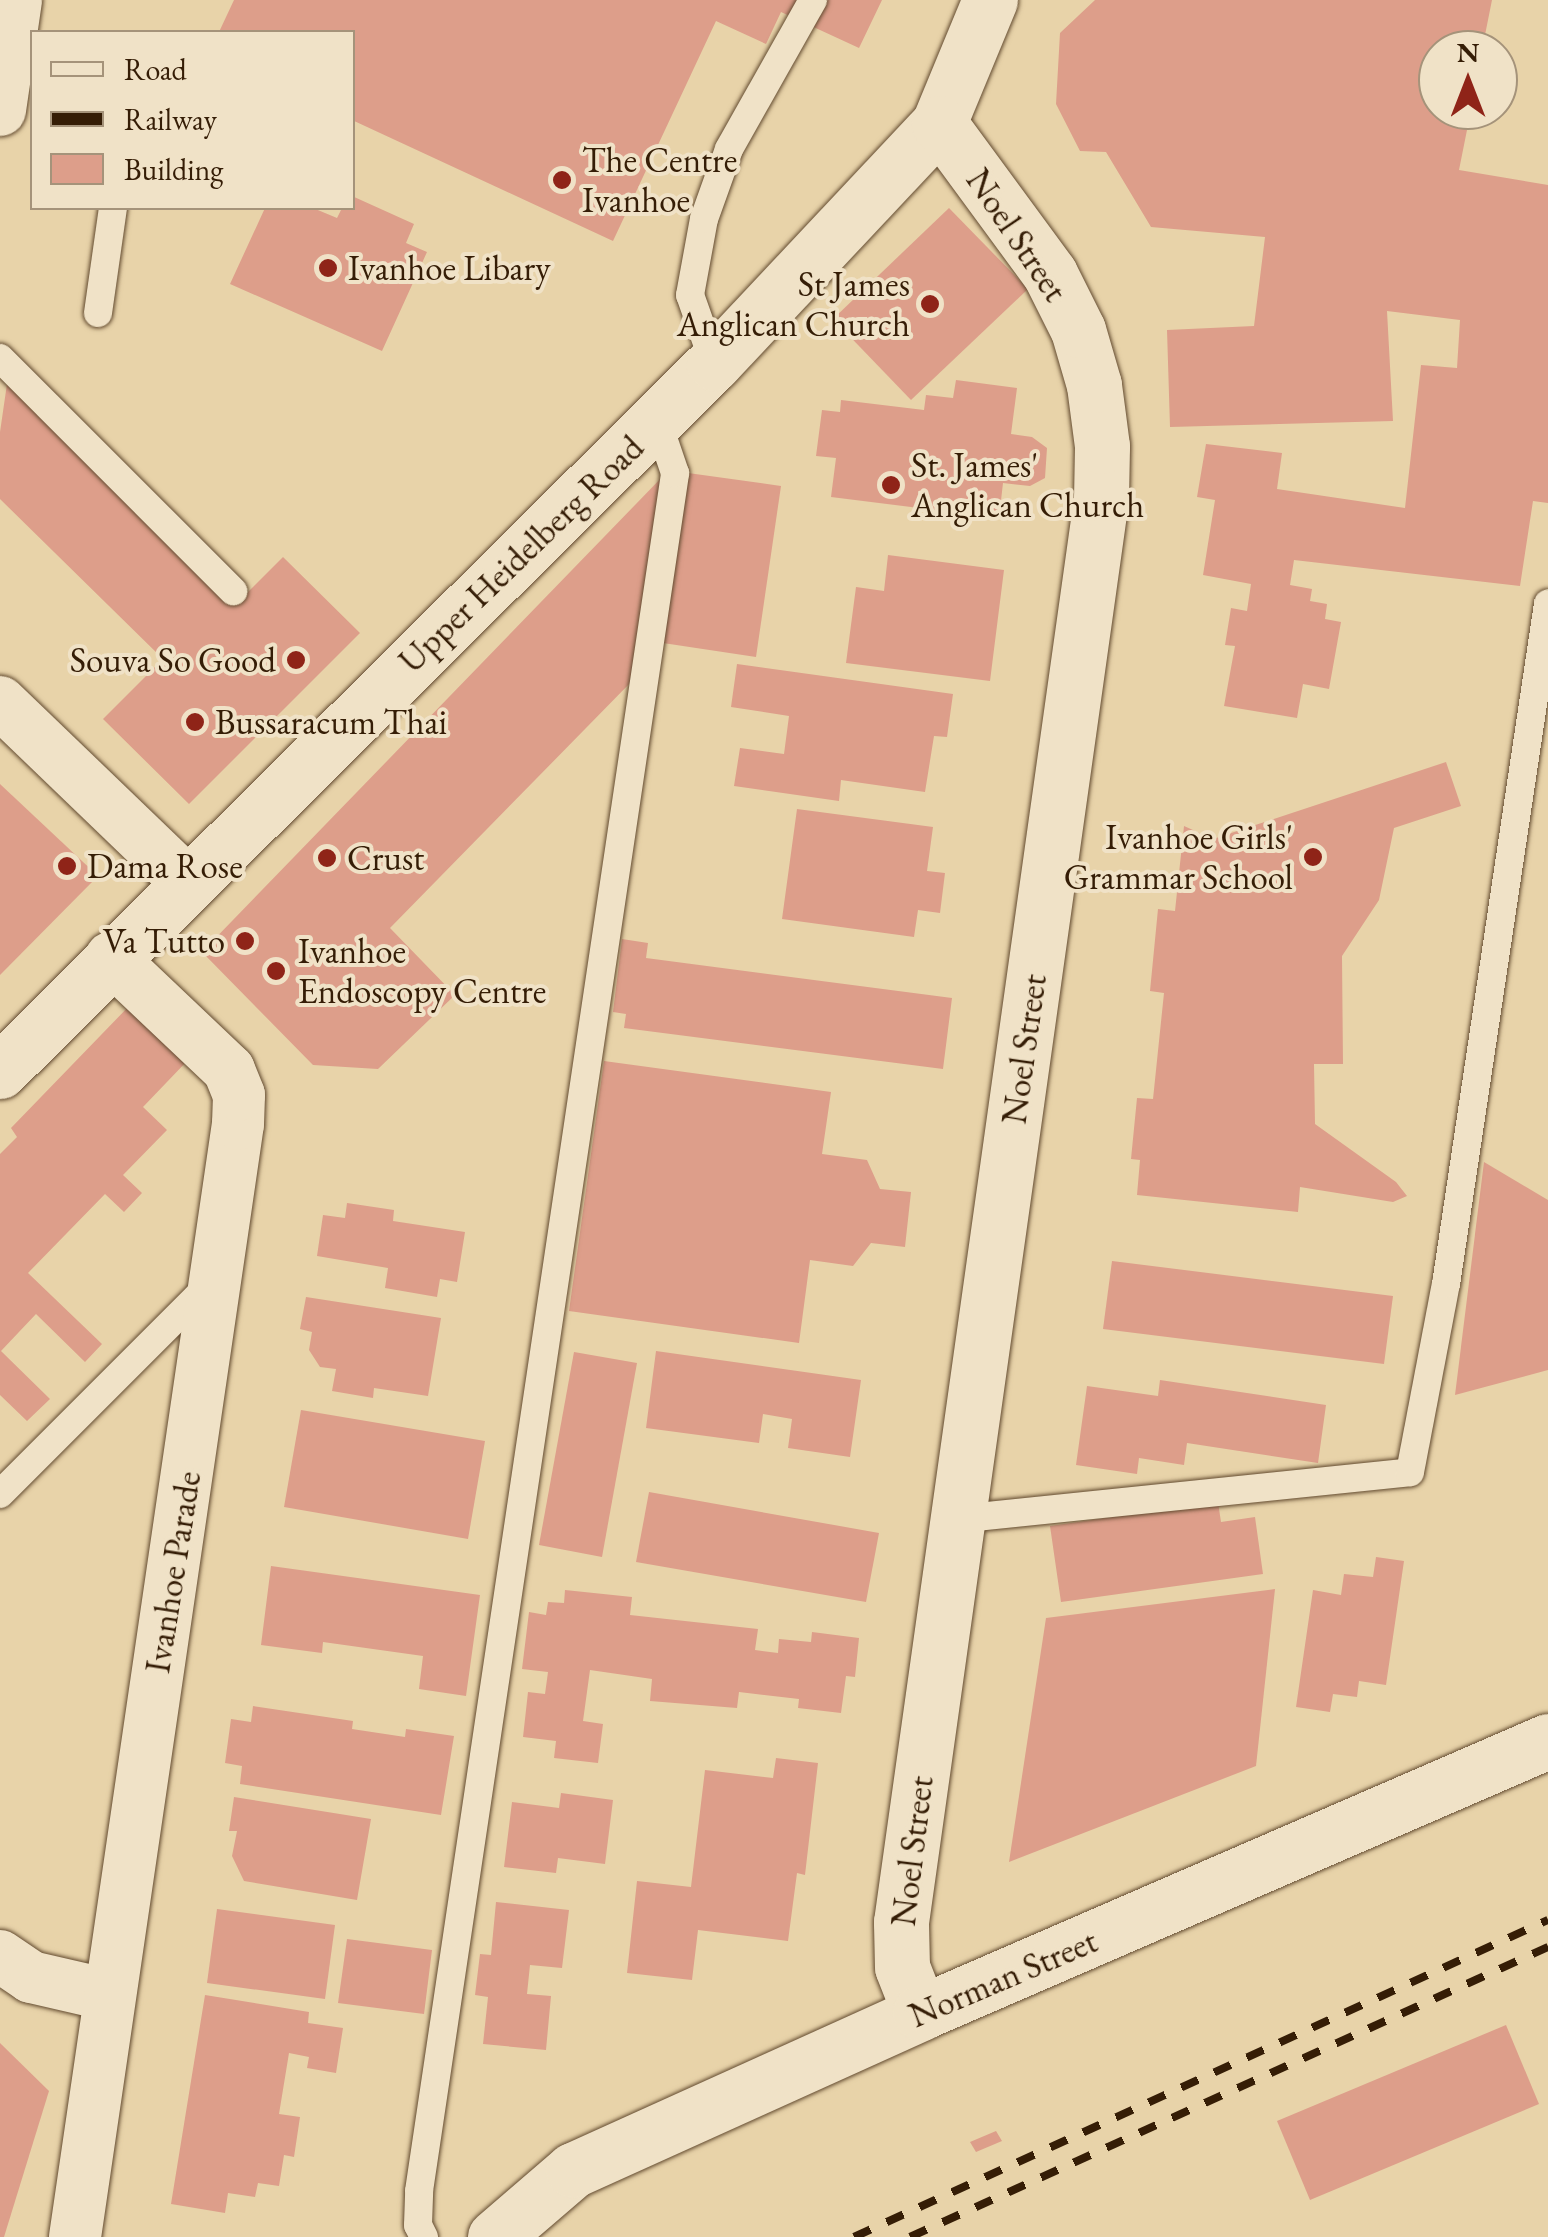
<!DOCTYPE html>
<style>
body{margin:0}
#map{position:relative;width:1548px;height:2237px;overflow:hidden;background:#e8d3a9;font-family:"EB Garamond",serif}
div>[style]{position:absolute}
.building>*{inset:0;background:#dd9e8a}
.roads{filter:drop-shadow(0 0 2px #624a2f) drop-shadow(0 0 2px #624a2f)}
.lane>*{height:28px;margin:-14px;padding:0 14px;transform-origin:14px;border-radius:14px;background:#f0e2c7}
.street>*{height:52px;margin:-26px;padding:0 26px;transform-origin:26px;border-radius:26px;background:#f0e2c7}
.secondary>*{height:55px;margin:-27.5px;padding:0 27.5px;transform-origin:27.5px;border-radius:27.5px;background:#f0e2c7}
.rail>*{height:8px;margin-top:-4px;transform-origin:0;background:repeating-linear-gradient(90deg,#351d06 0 18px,transparent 0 36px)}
.dots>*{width:28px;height:28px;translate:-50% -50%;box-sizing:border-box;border:5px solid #f0e2c7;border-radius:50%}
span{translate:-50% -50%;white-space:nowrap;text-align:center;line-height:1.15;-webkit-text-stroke:8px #f0e2c7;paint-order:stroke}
.poi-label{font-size:35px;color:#351d06}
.left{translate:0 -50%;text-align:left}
.right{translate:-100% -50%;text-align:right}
.street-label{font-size:35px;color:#351d06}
.legend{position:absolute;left:30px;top:30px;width:325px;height:180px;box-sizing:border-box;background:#f0e2c7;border:2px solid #a5937a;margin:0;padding:12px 18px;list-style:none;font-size:30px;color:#351d06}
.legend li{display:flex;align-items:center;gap:20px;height:50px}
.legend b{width:50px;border:2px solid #a5937a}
.north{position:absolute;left:1418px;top:30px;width:100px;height:100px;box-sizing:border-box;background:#f0e2c7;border:2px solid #a5937a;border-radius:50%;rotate:0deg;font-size:28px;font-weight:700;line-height:40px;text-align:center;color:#351d06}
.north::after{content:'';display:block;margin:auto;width:35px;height:45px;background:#8f2418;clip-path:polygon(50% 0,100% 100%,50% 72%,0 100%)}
</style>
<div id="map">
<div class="building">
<i style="clip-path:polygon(234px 0,882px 0,859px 48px,781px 12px,766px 44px,716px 21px,613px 241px,352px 120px,352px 32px,219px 32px)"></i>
<i style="clip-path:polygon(1095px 0,1492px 0,1482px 50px,1438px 50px,1438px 110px,1471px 110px,1459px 170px,1548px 185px,1548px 503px,1533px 501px,1520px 586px,1294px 560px,1290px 585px,1312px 589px,1310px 601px,1327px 604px,1325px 619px,1341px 622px,1329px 689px,1303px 684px,1297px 718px,1224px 706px,1235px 646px,1225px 645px,1231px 608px,1247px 611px,1251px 584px,1203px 575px,1215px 500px,1197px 497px,1206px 444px,1282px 453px,1277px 489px,1405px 508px,1421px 365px,1457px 368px,1460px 320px,1387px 311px,1393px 421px,1170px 427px,1167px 330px,1254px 326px,1265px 237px,1151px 227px,1106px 152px,1080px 151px,1056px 104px,1060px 33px)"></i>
<i style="clip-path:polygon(352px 196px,414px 224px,406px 243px,427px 252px,382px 351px,230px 284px,265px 208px,313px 208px,337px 218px,342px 208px,352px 208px)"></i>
<i style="clip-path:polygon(949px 208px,1028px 289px,911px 400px,833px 319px)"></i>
<i style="clip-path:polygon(8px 377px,237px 603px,283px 557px,360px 633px,189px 804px,103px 719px,163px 659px,0 499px,0 432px)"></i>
<i style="clip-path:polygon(956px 380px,1017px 388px,1011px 434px,1032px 437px,1047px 448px,1045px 478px,1030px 486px,1003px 483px,999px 518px,831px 497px,836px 458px,816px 456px,822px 410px,840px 412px,841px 400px,924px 410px,926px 395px,953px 398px)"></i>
<i style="clip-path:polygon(666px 473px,635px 678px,390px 928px,455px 995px,378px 1069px,313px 1065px,202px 952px)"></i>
<i style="clip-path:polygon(688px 473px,781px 486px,756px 657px,663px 643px)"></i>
<i style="clip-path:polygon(888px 555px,1004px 570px,990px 681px,846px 663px,856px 587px,884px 591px)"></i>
<i style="clip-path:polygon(737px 664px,953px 694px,947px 737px,934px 736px,925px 792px,841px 780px,839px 801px,734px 786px,740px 748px,784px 754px,789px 716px,731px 707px)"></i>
<i style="clip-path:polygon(1446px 762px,1461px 806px,1394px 828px,1379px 900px,1342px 956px,1343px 1064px,1314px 1064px,1315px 1124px,1396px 1182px,1407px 1196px,1393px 1202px,1300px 1187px,1298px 1212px,1137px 1195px,1140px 1160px,1131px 1159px,1137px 1098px,1153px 1099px,1164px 993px,1150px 991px,1158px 909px,1175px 911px,1184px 826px,1213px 839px)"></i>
<i style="clip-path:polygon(0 784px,98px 876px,0 975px)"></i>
<i style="clip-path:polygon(797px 809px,933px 827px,927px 871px,945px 873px,940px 913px,918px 910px,914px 937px,782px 919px)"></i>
<i style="clip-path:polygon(622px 939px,648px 943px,646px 958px,952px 998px,943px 1069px,624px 1028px,626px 1014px,613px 1012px)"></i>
<i style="clip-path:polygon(131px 1004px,189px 1059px,143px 1107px,167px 1130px,123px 1175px,142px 1193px,124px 1212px,105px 1194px,28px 1273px,102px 1344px,85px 1362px,36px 1314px,1px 1351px,50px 1399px,27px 1421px,0 1395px,0 1154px,17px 1137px,11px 1128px)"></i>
<i style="clip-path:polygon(604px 1061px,831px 1092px,822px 1154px,867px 1160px,880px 1189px,911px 1192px,905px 1247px,871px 1243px,853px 1266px,810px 1260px,799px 1343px,569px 1311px)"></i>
<i style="clip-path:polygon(1484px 1162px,1548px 1200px,1548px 1370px,1455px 1395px)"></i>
<i style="clip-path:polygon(347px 1203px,394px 1210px,393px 1221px,465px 1232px,457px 1282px,440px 1279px,437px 1297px,385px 1288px,388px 1268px,317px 1256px,323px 1215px,345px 1218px)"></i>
<i style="clip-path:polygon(1112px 1261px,1393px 1296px,1384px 1364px,1103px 1329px)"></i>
<i style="clip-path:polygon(306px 1297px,441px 1318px,428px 1396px,374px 1388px,373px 1398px,332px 1391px,336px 1369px,320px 1367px,309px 1350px,312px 1332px,300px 1329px)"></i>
<i style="clip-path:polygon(656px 1351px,861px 1380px,850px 1457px,788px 1448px,792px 1419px,763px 1414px,759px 1443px,646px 1428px)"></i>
<i style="clip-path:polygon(574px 1352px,637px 1363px,602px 1557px,539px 1545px)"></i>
<i style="clip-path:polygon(1160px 1380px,1326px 1405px,1318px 1463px,1187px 1443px,1184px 1465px,1139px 1458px,1137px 1474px,1076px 1465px,1087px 1386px,1158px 1396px)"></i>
<i style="clip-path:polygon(301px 1410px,485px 1441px,468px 1539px,284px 1507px)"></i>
<i style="clip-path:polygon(649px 1492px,879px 1533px,866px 1602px,636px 1562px)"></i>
<i style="clip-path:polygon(1218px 1502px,1221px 1522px,1255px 1517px,1263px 1574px,1061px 1602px,1050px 1526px)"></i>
<i style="clip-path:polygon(1376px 1557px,1404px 1561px,1386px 1685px,1359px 1681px,1357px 1697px,1333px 1694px,1330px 1712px,1296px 1707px,1313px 1590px,1341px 1595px,1344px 1574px,1373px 1577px)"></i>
<i style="clip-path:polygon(271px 1566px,480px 1595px,466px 1696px,419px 1689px,423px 1656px,323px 1642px,322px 1653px,261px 1645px)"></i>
<i style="clip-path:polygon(1275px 1589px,1256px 1766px,1009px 1862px,1046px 1618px)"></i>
<i style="clip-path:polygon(565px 1590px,632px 1597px,630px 1615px,758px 1629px,755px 1650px,778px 1653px,779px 1639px,811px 1642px,812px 1632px,859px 1638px,855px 1677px,846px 1676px,841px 1713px,798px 1708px,799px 1699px,739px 1692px,737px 1708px,650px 1701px,652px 1679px,590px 1670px,583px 1721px,603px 1724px,598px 1763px,554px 1758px,556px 1741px,523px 1737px,528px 1692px,545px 1694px,548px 1672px,522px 1669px,529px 1612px,546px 1615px,548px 1602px,564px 1603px)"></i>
<i style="clip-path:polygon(253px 1706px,353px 1721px,352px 1729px,405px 1737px,406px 1729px,454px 1736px,441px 1815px,240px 1784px,242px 1766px,225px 1763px,231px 1719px,251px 1722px)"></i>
<i style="clip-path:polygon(776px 1758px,818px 1763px,805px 1875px,797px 1873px,788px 1941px,698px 1930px,692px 1980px,627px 1973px,637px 1881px,691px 1887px,705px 1770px,773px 1778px)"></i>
<i style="clip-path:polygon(561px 1793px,613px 1800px,605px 1864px,558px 1858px,556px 1873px,504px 1867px,512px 1802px,559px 1808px)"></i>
<i style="clip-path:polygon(234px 1797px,371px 1819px,357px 1900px,244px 1881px,232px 1856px,237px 1831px,229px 1831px)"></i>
<i style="clip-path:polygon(496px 1902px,569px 1910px,562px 1968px,530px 1965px,527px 1994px,551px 1996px,546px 2050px,483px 2044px,488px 1997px,475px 1995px,480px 1954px,491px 1955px)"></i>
<i style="clip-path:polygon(217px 1909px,335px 1925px,325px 1999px,207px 1983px)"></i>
<i style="clip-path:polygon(347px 1939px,432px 1950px,424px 2014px,338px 2003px)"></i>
<i style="clip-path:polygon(205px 1995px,309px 2012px,308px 2023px,343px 2028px,336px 2073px,307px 2068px,309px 2057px,289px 2053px,279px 2114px,300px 2117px,294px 2157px,284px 2155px,279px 2186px,258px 2183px,255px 2197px,228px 2193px,225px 2213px,171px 2204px)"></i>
<i style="clip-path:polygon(1506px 2025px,1539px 2104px,1310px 2200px,1277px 2121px)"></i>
<i style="clip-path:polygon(0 2043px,49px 2091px,4px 2237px,0 2237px)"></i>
<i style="clip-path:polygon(996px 2131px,1002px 2141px,976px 2152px,970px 2142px)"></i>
</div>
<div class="roads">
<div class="lane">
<i style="left:98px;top:313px;width:106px;rotate:-81.9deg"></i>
<i style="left:0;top:358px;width:330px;rotate:45deg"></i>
<i style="left:714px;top:363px;width:72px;rotate:-109.4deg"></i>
<i style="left:690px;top:295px;width:77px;rotate:-79.6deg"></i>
<i style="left:704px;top:219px;width:74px;rotate:-70.3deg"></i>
<i style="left:729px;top:149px;width:171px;rotate:-60.6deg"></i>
<i style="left:0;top:1494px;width:298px;rotate:-45deg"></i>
<i style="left:958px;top:1519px;width:454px;rotate:-5.9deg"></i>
<i style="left:1410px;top:1472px;width:191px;rotate:-79.2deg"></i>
<i style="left:1446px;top:1284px;width:688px;rotate:-81.47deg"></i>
<i style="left:424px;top:2237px;width:13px;rotate:-117deg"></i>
<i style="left:418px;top:2225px;width:34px;rotate:-88deg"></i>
<i style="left:419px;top:2191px;width:1737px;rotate:-81.52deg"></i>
<i style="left:675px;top:473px;width:56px;rotate:-108.8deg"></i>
</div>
<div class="street">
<i style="left:0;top:110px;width:111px;rotate:-81.7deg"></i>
<i style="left:0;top:702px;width:260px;rotate:43.9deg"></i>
<i style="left:0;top:1956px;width:37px;rotate:34deg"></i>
<i style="left:31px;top:1977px;width:80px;rotate:13deg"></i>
<i style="left:75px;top:2237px;width:1125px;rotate:-81.67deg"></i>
<i style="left:238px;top:1124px;width:29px;rotate:-88deg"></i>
<i style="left:239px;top:1095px;width:27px;rotate:-112deg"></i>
<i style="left:229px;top:1070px;width:163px;rotate:-136.5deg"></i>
</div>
<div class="secondary">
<i style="left:0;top:1071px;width:1006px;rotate:-44.76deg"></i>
<i style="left:714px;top:363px;width:329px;rotate:-46.8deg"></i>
<i style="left:939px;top:123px;width:133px;rotate:-67.5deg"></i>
<i style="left:920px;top:2013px;width:49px;rotate:-111.4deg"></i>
<i style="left:902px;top:1967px;width:45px;rotate:-91.3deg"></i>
<i style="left:901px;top:1922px;width:1437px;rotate:-82deg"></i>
<i style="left:1101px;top:499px;width:53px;rotate:-88.9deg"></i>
<i style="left:1102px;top:446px;width:62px;rotate:-97.5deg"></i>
<i style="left:1094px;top:385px;width:57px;rotate:-106.2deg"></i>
<i style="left:1078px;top:330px;width:63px;rotate:-116.6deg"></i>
<i style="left:1050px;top:274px;width:187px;rotate:-126.3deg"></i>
<i style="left:495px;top:2237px;width:103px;rotate:-40.7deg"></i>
<i style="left:573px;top:2170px;width:381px;rotate:-24.3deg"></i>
<i style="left:920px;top:2013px;width:684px;rotate:-23.42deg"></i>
</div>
</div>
<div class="rail">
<i style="left:854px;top:2237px;width:763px;rotate:-24.55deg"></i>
<i style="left:910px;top:2237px;width:701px;rotate:-24.44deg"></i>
</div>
<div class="dots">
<i style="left:562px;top:180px;background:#8f2418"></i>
<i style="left:328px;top:268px;background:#8f2418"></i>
<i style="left:930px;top:304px;background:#8f2418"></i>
<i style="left:891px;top:485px;background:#8f2418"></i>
<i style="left:296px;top:660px;background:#8f2418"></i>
<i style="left:195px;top:722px;background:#8f2418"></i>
<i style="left:1313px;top:857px;background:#8f2418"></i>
<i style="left:327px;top:858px;background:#8f2418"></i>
<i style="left:67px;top:866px;background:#8f2418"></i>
<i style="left:245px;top:941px;background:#8f2418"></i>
<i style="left:276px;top:971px;background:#8f2418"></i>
</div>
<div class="poi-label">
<span class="left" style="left:582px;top:180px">The Centre<br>Ivanhoe</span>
<span class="left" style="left:348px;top:268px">Ivanhoe Libary</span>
<span class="right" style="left:910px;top:304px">St James<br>Anglican Church</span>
<span class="left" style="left:911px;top:485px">St. James'<br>Anglican Church</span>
<span class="right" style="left:276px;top:660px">Souva So Good</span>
<span class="left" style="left:215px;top:722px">Bussaracum Thai</span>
<span class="right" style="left:1293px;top:857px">Ivanhoe Girls'<br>Grammar School</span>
<span class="left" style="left:347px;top:858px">Crust</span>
<span class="left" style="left:87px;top:866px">Dama Rose</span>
<span class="right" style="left:225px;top:941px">Va Tutto</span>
<span class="left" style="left:298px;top:971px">Ivanhoe<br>Endoscopy Centre</span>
</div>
<div class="street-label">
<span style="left:1017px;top:235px;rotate:56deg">Noel Street</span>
<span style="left:521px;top:554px;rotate:-44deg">Upper Heidelberg Road</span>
<span style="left:1024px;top:1049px;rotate:-82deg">Noel Street</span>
<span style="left:173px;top:1572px;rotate:-81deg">Ivanhoe Parade</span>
<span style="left:912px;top:1851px;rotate:-83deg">Noel Street</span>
<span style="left:1003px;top:1978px;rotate:-23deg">Norman Street</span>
</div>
<ul class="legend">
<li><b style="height:12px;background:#f0e2c7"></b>Road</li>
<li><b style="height:12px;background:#351d06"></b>Railway</li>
<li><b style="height:28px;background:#dd9e8a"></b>Building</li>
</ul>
<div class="north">N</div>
</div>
